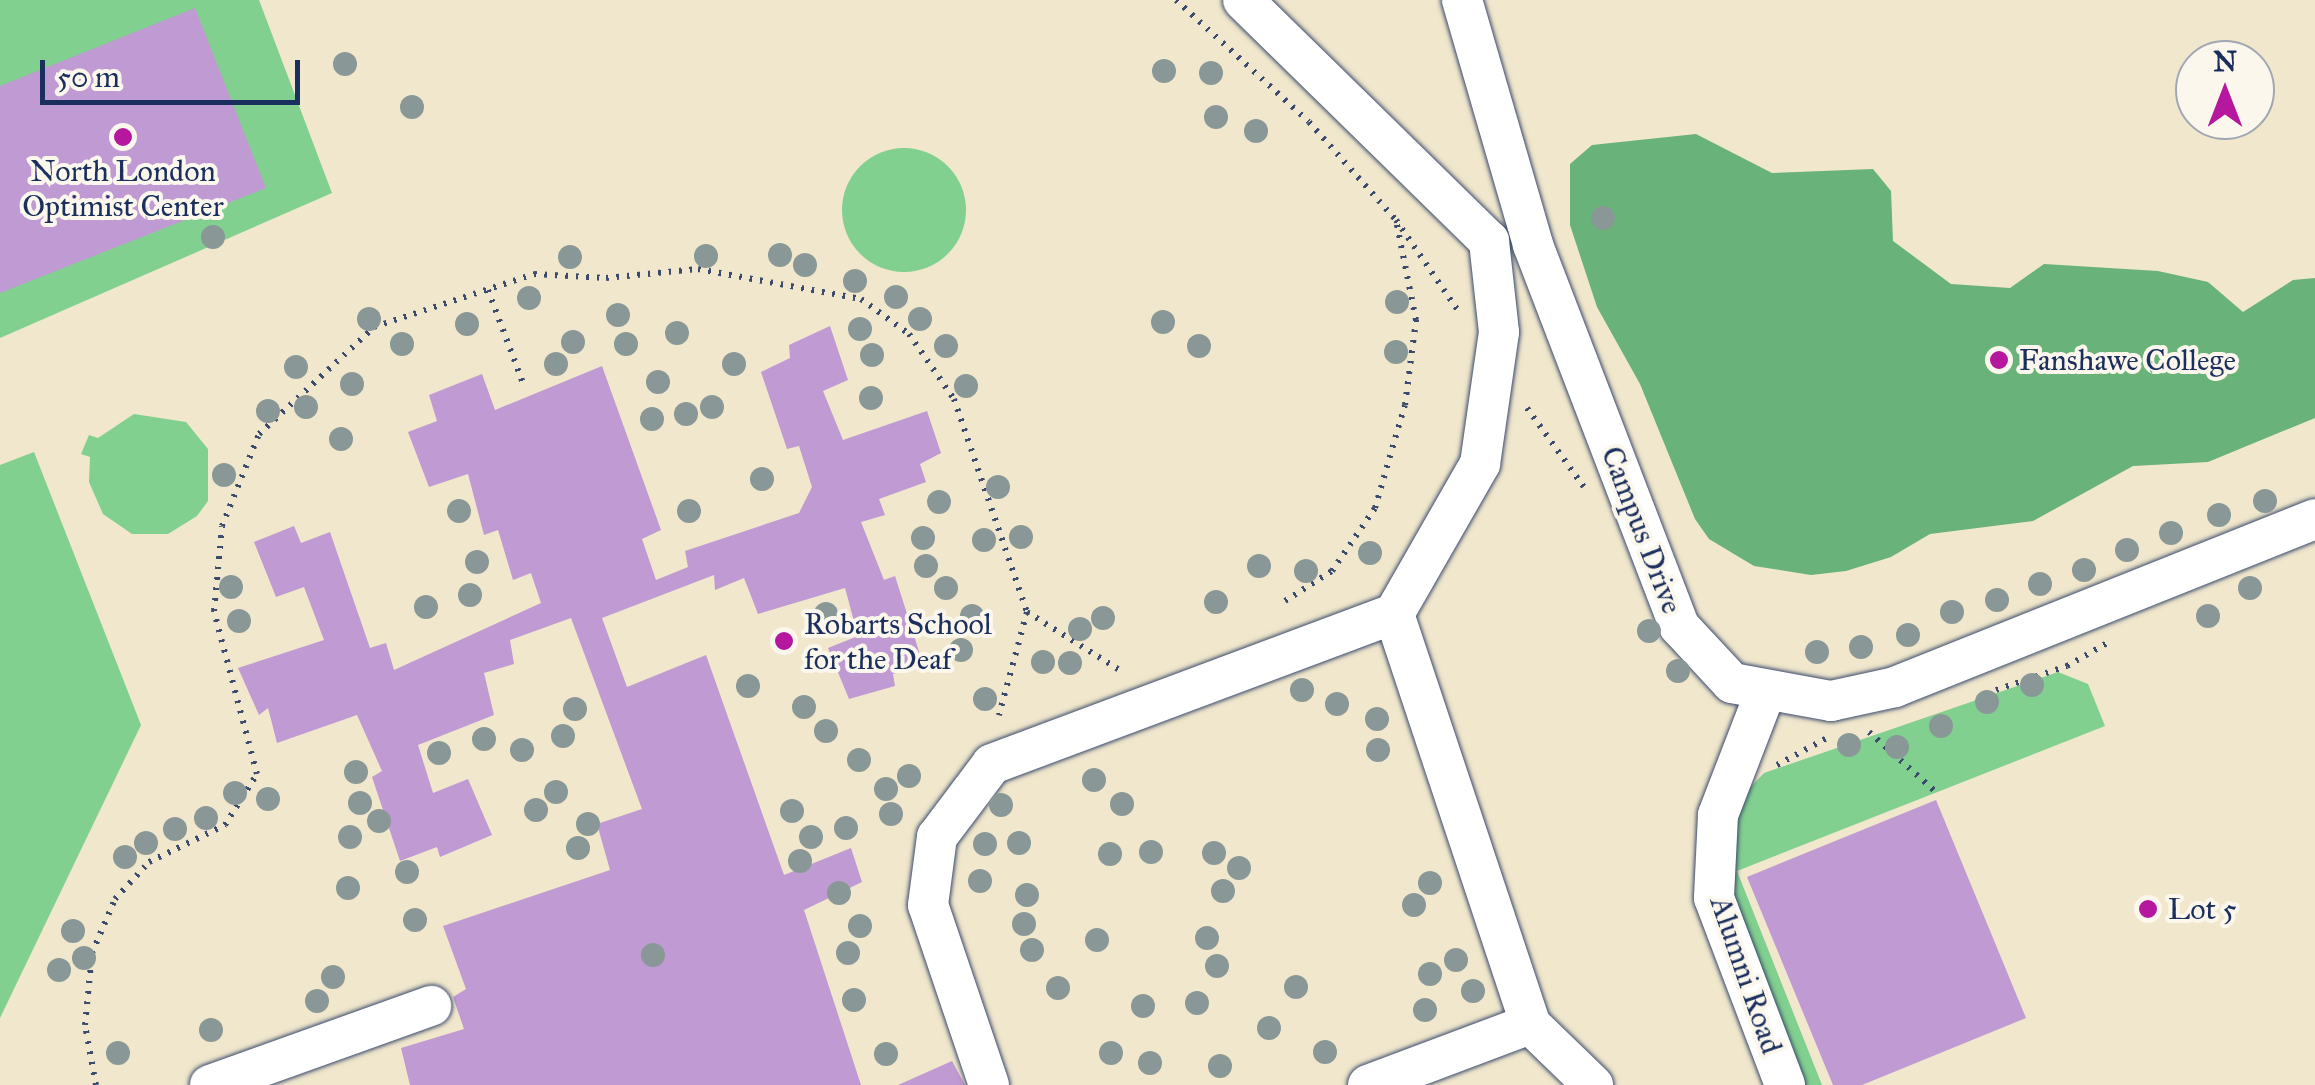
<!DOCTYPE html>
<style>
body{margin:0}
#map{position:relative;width:2315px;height:1085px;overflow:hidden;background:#f0e7cc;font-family:"IM FELL Great Primer",serif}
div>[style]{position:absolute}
.green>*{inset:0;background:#82d08f}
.round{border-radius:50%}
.forest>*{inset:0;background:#69b27a}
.building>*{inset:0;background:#bf9ad3}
.path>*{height:6px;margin-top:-3px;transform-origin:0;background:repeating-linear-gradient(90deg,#3b4b6e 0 2.5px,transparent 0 10.5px)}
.roads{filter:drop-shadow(0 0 2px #3b4b6e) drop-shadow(0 0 2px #3b4b6e)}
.minor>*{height:40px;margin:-20px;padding:0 20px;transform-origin:20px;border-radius:20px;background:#fff}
.trees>*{width:24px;height:24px;margin:-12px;border-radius:50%;background:#899896}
.dots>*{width:28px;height:28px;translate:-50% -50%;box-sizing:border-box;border:5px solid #fbf7ec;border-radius:50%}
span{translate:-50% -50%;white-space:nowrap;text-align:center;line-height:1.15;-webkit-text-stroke:8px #fbf7ec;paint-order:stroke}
.poi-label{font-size:30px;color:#1b2f5e}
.left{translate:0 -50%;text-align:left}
.street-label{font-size:30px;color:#1b2f5e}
.north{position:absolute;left:2175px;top:40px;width:100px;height:100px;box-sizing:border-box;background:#fbf7ec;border:2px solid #a1a7b3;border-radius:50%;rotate:0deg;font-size:28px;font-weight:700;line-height:40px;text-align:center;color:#1b2f5e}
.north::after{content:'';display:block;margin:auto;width:35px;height:45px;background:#b5179e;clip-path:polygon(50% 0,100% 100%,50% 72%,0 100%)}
.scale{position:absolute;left:40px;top:60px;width:260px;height:45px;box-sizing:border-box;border:5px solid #1b2f5e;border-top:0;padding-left:12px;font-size:30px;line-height:35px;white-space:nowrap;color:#1b2f5e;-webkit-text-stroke:8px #fbf7ec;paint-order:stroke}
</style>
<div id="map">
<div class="green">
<i style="clip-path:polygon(0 0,259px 0,332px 193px,0 338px)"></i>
<i class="round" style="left:842px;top:148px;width:124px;height:124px"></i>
<i style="clip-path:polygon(134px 414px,186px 422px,208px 449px,208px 501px,197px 516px,168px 534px,132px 534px,103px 514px,89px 482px,90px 457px,81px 454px,89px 435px,98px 438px)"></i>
<i style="clip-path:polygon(34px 452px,141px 725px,0 1018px,0 465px)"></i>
<i style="clip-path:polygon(2058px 672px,2088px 684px,2105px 726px,1737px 871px,1822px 1085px,1801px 1085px,1731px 898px,1728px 835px,1745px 793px,1764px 773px)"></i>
</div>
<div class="forest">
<i style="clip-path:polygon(1696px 134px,1772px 173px,1873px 169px,1891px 191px,1893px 241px,1951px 284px,2010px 288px,2044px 264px,2158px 271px,2208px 282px,2243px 312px,2293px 280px,2315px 278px,2315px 418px,2208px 462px,2133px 466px,2033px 521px,1930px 534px,1891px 557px,1846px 571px,1811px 575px,1754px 566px,1709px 539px,1695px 519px,1640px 384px,1597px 307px,1570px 225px,1570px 164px,1592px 145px)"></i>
</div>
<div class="building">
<i style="clip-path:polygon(195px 8px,266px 188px,0 293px,0 86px)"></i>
<i style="clip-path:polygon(830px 326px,848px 380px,823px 391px,843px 440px,927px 411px,941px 453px,920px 464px,926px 482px,879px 499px,885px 515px,861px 522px,884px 580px,895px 576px,923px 664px,893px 674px,895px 686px,849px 699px,828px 648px,858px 636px,845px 588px,758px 614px,744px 578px,715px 590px,714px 575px,602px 618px,627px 687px,706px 655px,784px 875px,851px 848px,862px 882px,804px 910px,861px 1085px,410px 1085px,401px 1048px,464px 1029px,453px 997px,466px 989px,443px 926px,610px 870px,597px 824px,642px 809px,571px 618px,510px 640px,514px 664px,484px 673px,494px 715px,418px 745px,433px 793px,468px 779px,492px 835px,440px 857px,437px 847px,400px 861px,372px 777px,382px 771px,357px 715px,277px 743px,268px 708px,259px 715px,238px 668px,324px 640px,304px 587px,276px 597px,254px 542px,294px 526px,301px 543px,330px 532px,370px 648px,386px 643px,394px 670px,541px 603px,531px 573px,513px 580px,498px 530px,484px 535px,468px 474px,429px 487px,408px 432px,437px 421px,429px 395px,482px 374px,495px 410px,602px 366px,661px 530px,642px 539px,656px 580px,688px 567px,685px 551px,799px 513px,812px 487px,799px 446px,787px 449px,761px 372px,790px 358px,789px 345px)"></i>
<i style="clip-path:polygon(1936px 800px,2026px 1018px,1862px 1085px,1833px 1085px,1747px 877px)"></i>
<i style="clip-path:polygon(952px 1061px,965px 1085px,898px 1085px)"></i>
</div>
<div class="path">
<i style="left:1176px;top:0;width:180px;rotate:42.5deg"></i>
<i style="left:1309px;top:122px;width:131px;rotate:48.4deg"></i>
<i style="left:488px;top:290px;width:103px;rotate:69.4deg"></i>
<i style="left:1527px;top:408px;width:97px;rotate:54.2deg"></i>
<i style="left:1285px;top:601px;width:56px;rotate:-32.6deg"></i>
<i style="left:1332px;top:571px;width:76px;rotate:-55.7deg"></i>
<i style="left:1375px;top:508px;width:107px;rotate:-73.8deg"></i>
<i style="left:1405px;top:405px;width:86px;rotate:-82.6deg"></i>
<i style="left:1416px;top:320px;width:102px;rotate:-101.3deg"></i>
<i style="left:1396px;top:220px;width:112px;rotate:55.6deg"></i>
<i style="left:1027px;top:612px;width:111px;rotate:32.1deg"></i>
<i style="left:1996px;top:690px;width:75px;rotate:-18.7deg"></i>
<i style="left:2067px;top:666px;width:46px;rotate:-29.9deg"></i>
<i style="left:1869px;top:732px;width:91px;rotate:41.9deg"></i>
<i style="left:1777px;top:765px;width:57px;rotate:-28.4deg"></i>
<i style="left:96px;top:1085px;width:61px;rotate:-100.4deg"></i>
<i style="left:85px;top:1025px;width:72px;rotate:-84.4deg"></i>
<i style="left:92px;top:953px;width:59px;rotate:-66.9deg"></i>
<i style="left:115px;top:899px;width:50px;rotate:-47.4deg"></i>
<i style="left:149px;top:862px;width:85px;rotate:-26deg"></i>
<i style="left:225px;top:825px;width:60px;rotate:-57.9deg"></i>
<i style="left:257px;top:774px;width:169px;rotate:-104.8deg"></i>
<i style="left:214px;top:611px;width:85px;rotate:-84.6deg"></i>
<i style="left:222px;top:526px;width:99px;rotate:-68.1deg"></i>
<i style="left:259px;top:434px;width:157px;rotate:-42.9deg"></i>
<i style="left:374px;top:327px;width:169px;rotate:-18.3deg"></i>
<i style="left:534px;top:274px;width:72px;rotate:3.2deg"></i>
<i style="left:606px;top:278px;width:92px;rotate:-5.6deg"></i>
<i style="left:698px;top:269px;width:166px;rotate:10.4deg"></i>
<i style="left:861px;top:299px;width:59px;rotate:36.1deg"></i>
<i style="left:909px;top:334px;width:79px;rotate:55.3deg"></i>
<i style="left:954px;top:399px;width:225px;rotate:71.1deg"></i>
<i style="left:1027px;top:612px;width:107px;rotate:105.2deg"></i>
</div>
<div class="roads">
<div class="minor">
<i style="left:1462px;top:0;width:255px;rotate:73.8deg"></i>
<i style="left:1533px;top:245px;width:408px;rotate:69deg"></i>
<i style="left:1679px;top:626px;width:78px;rotate:47.1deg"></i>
<i style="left:1732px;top:683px;width:101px;rotate:10.3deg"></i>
<i style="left:1831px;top:701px;width:66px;rotate:-12.3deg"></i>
<i style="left:1895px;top:687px;width:452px;rotate:-21.8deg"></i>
<i style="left:1394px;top:614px;width:432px;rotate:71.6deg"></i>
<i style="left:1530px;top:1024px;width:88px;rotate:44.1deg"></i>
<i style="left:1765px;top:693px;width:131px;rotate:111.1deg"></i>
<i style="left:1718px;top:815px;width:83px;rotate:92.8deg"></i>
<i style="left:1714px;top:898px;width:200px;rotate:69.2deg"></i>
<i style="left:210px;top:1085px;width:235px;rotate:-19.7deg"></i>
<i style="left:989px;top:1085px;width:190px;rotate:-108.7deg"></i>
<i style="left:928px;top:905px;width:69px;rotate:-82.5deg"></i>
<i style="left:937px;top:837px;width:91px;rotate:-53deg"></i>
<i style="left:992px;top:764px;width:429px;rotate:-20.5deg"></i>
<i style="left:1394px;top:614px;width:173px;rotate:-60.2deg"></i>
<i style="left:1480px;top:464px;width:133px;rotate:-81.8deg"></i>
<i style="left:1499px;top:332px;width:92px;rotate:-96.3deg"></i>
<i style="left:1489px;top:241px;width:344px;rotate:-135.6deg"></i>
<i style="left:1368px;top:1085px;width:173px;rotate:-20.6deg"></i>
</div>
</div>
<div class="trees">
<i style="left:345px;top:64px"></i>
<i style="left:1164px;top:71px"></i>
<i style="left:1211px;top:73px"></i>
<i style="left:412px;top:107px"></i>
<i style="left:1216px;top:117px"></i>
<i style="left:1256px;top:131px"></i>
<i style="left:1603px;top:218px"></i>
<i style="left:213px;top:237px"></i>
<i style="left:780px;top:255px"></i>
<i style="left:706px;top:256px"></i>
<i style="left:570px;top:257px"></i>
<i style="left:805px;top:265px"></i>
<i style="left:855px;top:281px"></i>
<i style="left:896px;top:297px"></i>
<i style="left:529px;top:298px"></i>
<i style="left:1397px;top:302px"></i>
<i style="left:618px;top:315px"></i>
<i style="left:369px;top:319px"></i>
<i style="left:920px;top:319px"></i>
<i style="left:1163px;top:322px"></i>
<i style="left:467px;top:324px"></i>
<i style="left:860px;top:329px"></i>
<i style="left:677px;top:333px"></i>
<i style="left:573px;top:342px"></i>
<i style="left:402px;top:344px"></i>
<i style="left:626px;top:344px"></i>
<i style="left:946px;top:346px"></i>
<i style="left:1199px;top:346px"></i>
<i style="left:1396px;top:352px"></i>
<i style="left:872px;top:355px"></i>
<i style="left:556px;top:364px"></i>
<i style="left:734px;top:364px"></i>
<i style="left:296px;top:367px"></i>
<i style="left:658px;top:382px"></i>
<i style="left:352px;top:384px"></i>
<i style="left:966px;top:386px"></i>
<i style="left:871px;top:398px"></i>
<i style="left:306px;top:407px"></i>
<i style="left:712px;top:407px"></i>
<i style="left:268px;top:411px"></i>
<i style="left:686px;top:414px"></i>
<i style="left:652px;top:419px"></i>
<i style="left:341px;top:439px"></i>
<i style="left:224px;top:475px"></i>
<i style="left:762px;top:479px"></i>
<i style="left:998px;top:487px"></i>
<i style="left:2265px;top:501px"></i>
<i style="left:939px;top:502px"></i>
<i style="left:459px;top:511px"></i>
<i style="left:689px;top:511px"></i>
<i style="left:2219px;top:515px"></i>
<i style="left:2171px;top:533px"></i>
<i style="left:1021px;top:537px"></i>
<i style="left:923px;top:538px"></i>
<i style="left:984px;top:540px"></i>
<i style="left:2127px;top:550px"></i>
<i style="left:1370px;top:553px"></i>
<i style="left:477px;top:562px"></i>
<i style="left:926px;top:566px"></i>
<i style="left:1259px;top:566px"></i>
<i style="left:2084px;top:570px"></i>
<i style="left:1306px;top:571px"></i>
<i style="left:2040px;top:584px"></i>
<i style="left:231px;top:587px"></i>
<i style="left:946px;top:588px"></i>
<i style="left:2250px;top:588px"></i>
<i style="left:470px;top:595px"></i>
<i style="left:1997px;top:600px"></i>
<i style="left:1216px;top:602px"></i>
<i style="left:426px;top:607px"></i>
<i style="left:1952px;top:612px"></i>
<i style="left:826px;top:614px"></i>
<i style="left:972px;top:616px"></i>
<i style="left:2208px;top:616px"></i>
<i style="left:1103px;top:618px"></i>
<i style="left:239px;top:621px"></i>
<i style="left:1080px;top:629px"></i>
<i style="left:1649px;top:631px"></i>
<i style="left:1908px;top:635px"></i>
<i style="left:1861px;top:647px"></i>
<i style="left:961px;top:650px"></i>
<i style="left:1817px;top:652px"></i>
<i style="left:1043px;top:662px"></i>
<i style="left:1070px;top:663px"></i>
<i style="left:1678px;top:671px"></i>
<i style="left:2032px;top:685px"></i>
<i style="left:748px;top:686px"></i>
<i style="left:1302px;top:690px"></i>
<i style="left:985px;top:699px"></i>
<i style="left:1987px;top:702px"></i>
<i style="left:1337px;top:704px"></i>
<i style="left:804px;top:707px"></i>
<i style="left:575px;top:709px"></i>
<i style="left:1377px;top:719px"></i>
<i style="left:1941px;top:726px"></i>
<i style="left:826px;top:731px"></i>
<i style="left:563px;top:736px"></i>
<i style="left:484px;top:739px"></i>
<i style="left:1849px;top:745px"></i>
<i style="left:1897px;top:747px"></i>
<i style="left:522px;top:750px"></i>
<i style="left:1378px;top:750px"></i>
<i style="left:439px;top:753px"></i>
<i style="left:859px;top:760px"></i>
<i style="left:356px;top:772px"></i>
<i style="left:909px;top:776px"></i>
<i style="left:1094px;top:780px"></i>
<i style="left:886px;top:789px"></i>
<i style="left:556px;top:792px"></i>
<i style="left:235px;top:793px"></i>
<i style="left:268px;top:799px"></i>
<i style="left:360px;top:803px"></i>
<i style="left:1122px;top:804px"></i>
<i style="left:1001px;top:805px"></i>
<i style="left:536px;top:810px"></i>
<i style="left:792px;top:811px"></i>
<i style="left:891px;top:814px"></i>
<i style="left:206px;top:818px"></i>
<i style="left:379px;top:821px"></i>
<i style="left:588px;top:824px"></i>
<i style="left:846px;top:828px"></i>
<i style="left:175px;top:829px"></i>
<i style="left:350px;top:837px"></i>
<i style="left:811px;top:837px"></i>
<i style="left:146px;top:843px"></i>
<i style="left:1019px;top:843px"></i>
<i style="left:985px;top:844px"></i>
<i style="left:578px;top:848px"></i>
<i style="left:1151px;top:852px"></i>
<i style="left:1214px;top:853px"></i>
<i style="left:1110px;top:854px"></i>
<i style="left:125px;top:857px"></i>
<i style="left:800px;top:861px"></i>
<i style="left:1239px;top:868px"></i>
<i style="left:407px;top:872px"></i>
<i style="left:980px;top:881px"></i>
<i style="left:1430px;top:883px"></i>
<i style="left:348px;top:888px"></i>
<i style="left:1223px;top:891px"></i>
<i style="left:839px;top:893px"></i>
<i style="left:1027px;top:895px"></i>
<i style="left:1414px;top:905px"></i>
<i style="left:415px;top:920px"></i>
<i style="left:1024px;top:924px"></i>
<i style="left:860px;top:926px"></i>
<i style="left:73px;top:931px"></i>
<i style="left:1207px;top:938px"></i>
<i style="left:1097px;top:940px"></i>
<i style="left:1032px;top:950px"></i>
<i style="left:848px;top:953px"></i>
<i style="left:653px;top:955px"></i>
<i style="left:84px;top:958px"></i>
<i style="left:1456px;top:960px"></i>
<i style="left:1217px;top:966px"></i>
<i style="left:59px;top:970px"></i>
<i style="left:1430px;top:974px"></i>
<i style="left:333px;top:977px"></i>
<i style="left:1296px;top:987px"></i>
<i style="left:1058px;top:988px"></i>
<i style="left:1473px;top:991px"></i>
<i style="left:854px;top:1000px"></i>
<i style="left:317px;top:1001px"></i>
<i style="left:1197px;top:1003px"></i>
<i style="left:1143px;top:1006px"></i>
<i style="left:1425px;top:1010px"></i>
<i style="left:1269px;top:1028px"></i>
<i style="left:211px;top:1030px"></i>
<i style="left:1325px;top:1052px"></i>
<i style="left:118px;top:1053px"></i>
<i style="left:1111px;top:1053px"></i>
<i style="left:886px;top:1054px"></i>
<i style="left:1150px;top:1063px"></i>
<i style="left:1220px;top:1066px"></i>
</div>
<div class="dots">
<i style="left:123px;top:137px;background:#b5179e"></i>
<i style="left:1999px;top:360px;background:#b5179e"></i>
<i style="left:784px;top:641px;background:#b5179e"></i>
<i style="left:2148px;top:909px;background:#b5179e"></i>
</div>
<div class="poi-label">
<span style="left:123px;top:188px">North London<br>Optimist Center</span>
<span class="left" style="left:2019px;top:360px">Fanshawe College</span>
<span class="left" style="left:804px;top:641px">Robarts School<br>for the Deaf</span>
<span class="left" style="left:2168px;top:909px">Lot 5</span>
</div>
<div class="street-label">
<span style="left:1642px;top:530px;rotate:69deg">Campus Drive</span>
<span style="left:1746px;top:975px;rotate:71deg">Alumni Road</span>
</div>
<div class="north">N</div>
<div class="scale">50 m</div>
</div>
